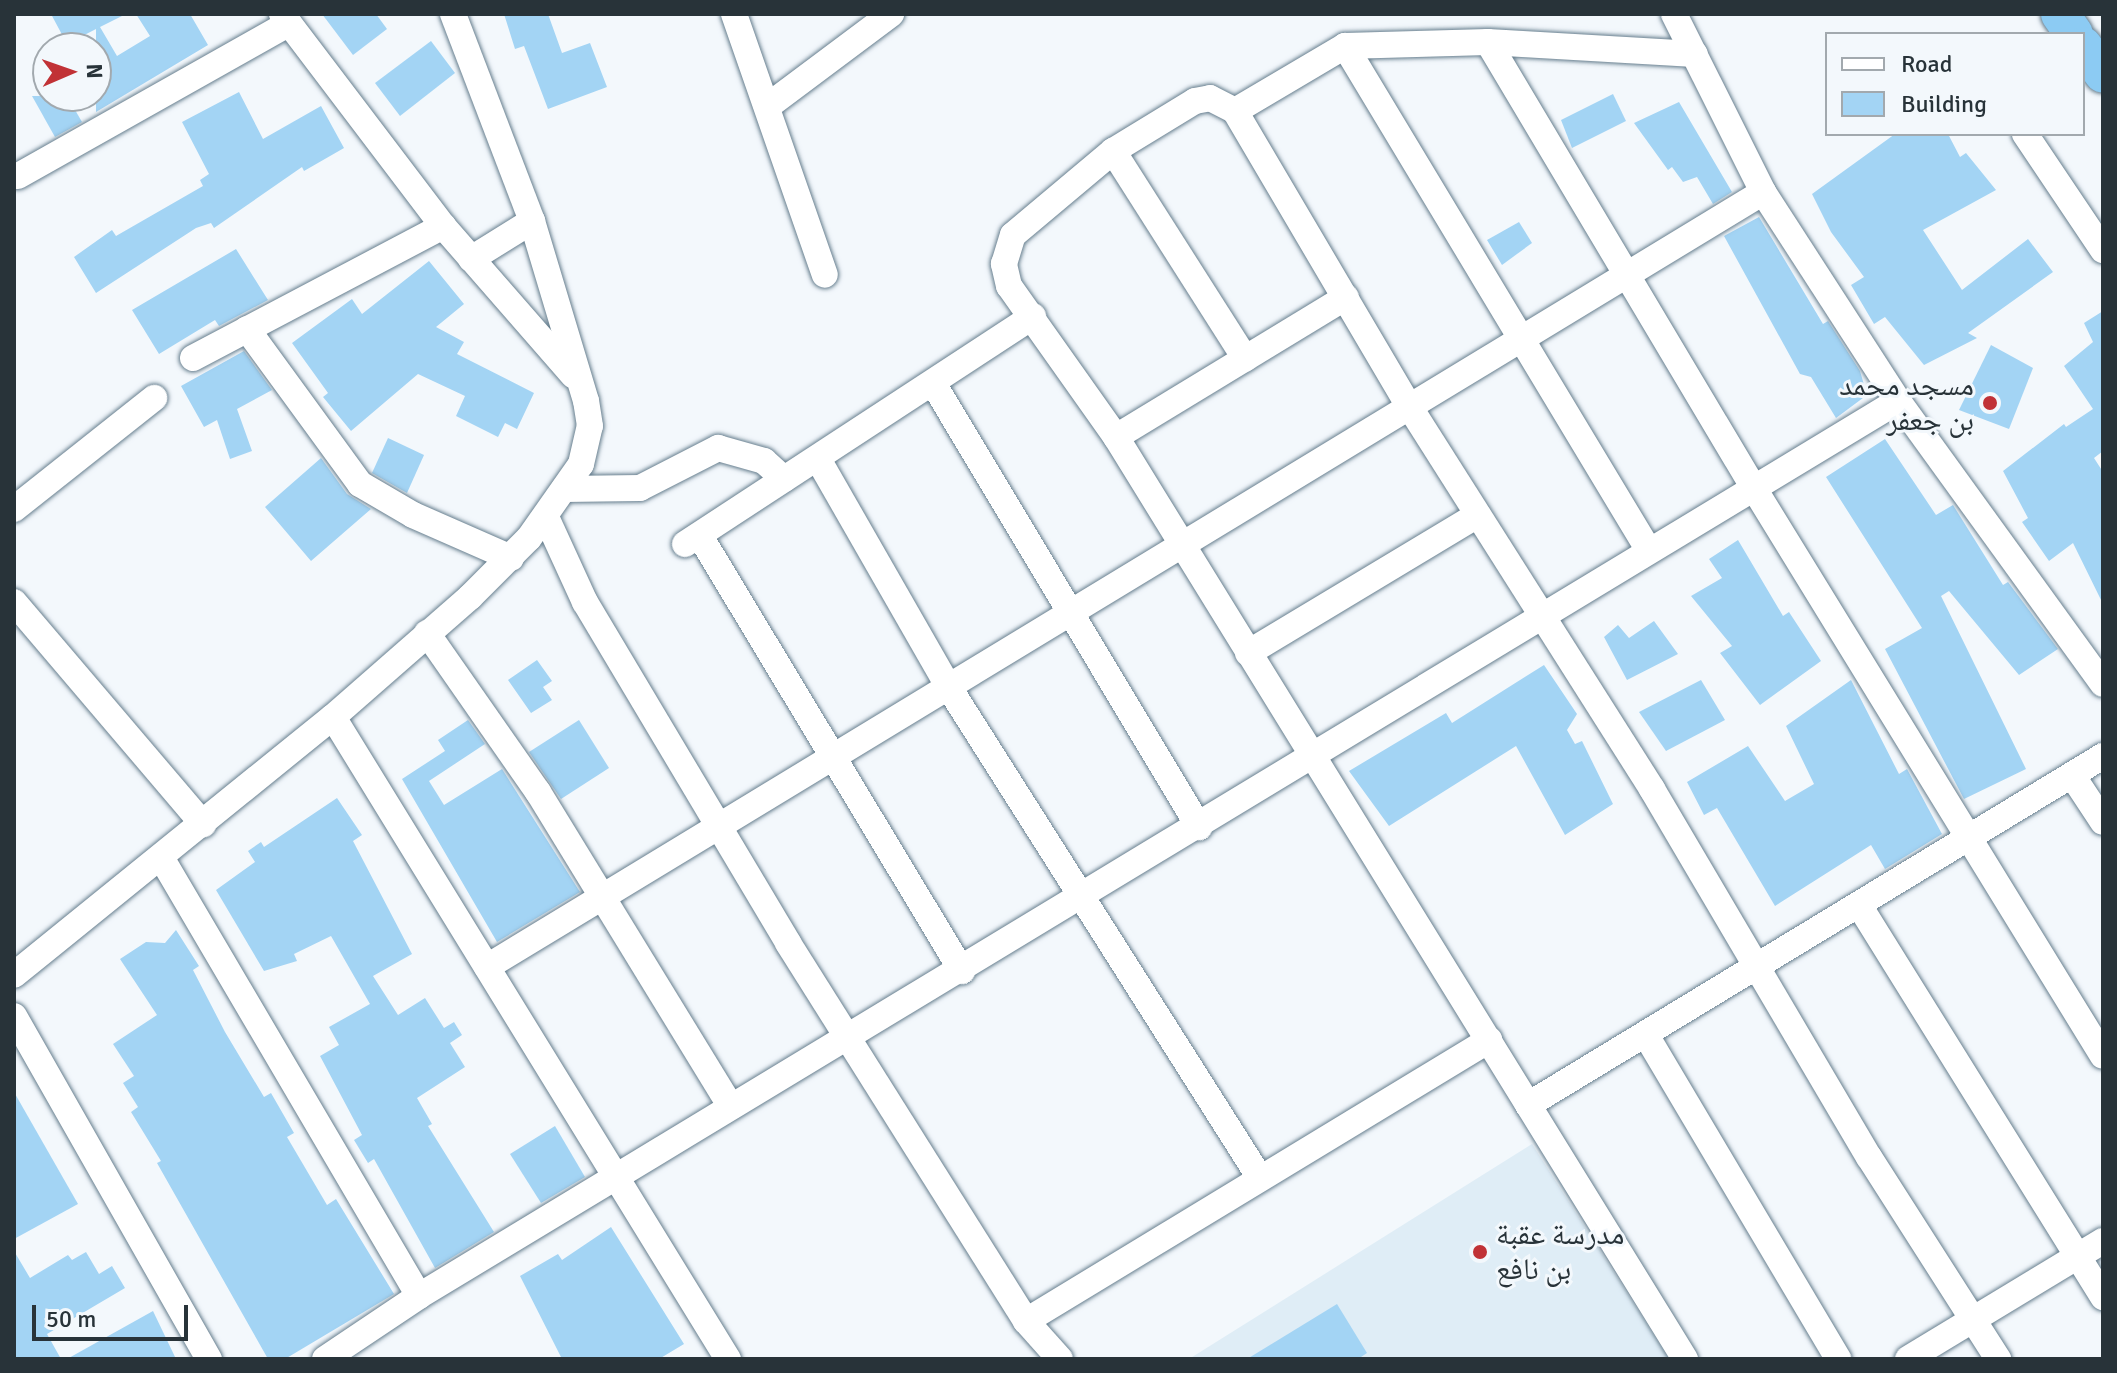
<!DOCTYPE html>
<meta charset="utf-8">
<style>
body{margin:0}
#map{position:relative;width:2117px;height:1373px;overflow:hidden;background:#f3f8fc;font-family:Signika,"Noto Naskh Arabic",sans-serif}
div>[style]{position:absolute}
.built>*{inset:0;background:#dfedf6}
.building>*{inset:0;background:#a3d4f4}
.roads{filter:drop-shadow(0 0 2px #667e8e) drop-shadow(0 0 2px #667e8e)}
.minor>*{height:26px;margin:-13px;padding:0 13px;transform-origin:13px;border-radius:13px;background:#fff}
.highway>*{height:38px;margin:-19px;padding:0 19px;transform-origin:19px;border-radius:19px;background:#8ccbf3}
.dots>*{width:22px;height:22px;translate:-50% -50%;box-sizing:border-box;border:4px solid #f3f8fc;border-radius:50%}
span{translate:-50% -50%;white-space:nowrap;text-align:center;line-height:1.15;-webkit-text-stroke:6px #f3f8fc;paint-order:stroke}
.poi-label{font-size:30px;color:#283339}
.right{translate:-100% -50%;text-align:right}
.left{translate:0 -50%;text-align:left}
.frame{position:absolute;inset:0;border:16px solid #283339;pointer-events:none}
.legend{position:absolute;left:1825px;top:32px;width:260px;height:104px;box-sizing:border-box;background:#f3f8fc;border:2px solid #a2a9ae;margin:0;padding:10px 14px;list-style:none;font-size:24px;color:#283339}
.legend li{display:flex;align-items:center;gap:16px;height:40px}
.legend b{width:40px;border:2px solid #a2a9ae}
.north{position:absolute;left:32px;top:32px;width:80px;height:80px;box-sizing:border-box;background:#f3f8fc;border:2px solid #a2a9ae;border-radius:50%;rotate:88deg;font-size:22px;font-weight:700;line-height:32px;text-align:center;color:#283339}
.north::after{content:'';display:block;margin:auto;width:28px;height:36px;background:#c13236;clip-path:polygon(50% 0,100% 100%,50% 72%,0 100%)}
.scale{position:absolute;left:32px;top:1305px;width:156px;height:36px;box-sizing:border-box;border:4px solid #283339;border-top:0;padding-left:10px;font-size:24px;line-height:28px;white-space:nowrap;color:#283339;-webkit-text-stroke:6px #f3f8fc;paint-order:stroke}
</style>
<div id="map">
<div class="built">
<i style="clip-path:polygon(1532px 1144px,1669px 1359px,1189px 1359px)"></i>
</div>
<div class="building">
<i style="clip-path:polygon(51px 14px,126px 14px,100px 27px,117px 56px,150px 36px,136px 14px,190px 14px,208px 45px,96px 112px,96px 29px,67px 44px)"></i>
<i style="clip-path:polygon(322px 14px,376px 14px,387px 29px,353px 55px)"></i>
<i style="clip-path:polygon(504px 14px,548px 14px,562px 53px,590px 43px,607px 87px,548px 109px,524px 46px,515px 49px)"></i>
<i style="clip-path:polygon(431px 41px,455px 73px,400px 116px,375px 83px)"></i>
<i style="clip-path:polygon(239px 92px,263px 139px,321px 106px,344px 148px,304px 171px,302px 167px,214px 228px,211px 223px,196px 228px,96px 293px,74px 257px,112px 230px,116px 236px,203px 186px,200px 180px,209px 174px,182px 122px)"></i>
<i style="clip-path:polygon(1613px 94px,1626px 121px,1572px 148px,1561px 120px)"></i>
<i style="clip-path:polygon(32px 96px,67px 96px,82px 122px,55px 137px)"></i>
<i style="clip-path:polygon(1679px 102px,1732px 192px,1713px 204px,1697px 177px,1683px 182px,1672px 167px,1668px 170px,1634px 123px)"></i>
<i style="clip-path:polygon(1895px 134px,1948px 134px,1960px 157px,1966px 153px,1996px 190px,1923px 230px,1962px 290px,2028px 239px,2053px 272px,1968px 333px,1977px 338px,1924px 365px,1885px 317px,1874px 324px,1851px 285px,1864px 277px,1831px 232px,1812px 194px)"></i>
<i style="clip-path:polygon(1759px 217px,1823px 324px,1828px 321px,1860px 371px,1867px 395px,1836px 418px,1811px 377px,1800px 374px,1724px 236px)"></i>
<i style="clip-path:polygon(1519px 222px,1532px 243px,1502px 265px,1487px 240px)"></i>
<i style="clip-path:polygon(236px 249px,268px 300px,219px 326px,215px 320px,159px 354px,132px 310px)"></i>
<i style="clip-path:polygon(429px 261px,464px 304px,436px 327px,464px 342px,457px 354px,534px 393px,517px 429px,505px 423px,498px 437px,456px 416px,465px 396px,418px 374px,351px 431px,323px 397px,328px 393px,292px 343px,352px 299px,362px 314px)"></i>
<i style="clip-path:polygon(2103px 311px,2103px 451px,2094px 458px,2103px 472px,2103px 604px,2073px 543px,2049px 561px,2022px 522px,2028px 518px,2003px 471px,2064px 424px,2066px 427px,2093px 409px,2064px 366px,2093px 342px,2084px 323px)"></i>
<i style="clip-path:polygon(1991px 345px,2033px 368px,2009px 429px,1959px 410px)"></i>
<i style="clip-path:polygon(244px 351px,272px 390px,237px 409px,252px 451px,230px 459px,217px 420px,204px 427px,181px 386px)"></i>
<i style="clip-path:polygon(388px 438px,424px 455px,407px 493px,372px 473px)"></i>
<i style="clip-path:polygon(1885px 439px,1936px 515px,1953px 505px,2003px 585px,2008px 582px,2058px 649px,2019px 675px,1949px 591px,1941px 596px,2026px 769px,1964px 799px,1885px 649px,1922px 628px,1826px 477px)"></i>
<i style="clip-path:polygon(321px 458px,347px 494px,371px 509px,311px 561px,265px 507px)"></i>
<i style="clip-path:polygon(1738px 540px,1783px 616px,1789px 612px,1821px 661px,1760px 705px,1720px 653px,1732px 646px,1691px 596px,1722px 578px,1709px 559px)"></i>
<i style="clip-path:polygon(1654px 621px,1678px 654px,1627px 680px,1604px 637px,1618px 625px,1629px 638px)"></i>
<i style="clip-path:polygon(537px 660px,552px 681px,543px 687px,552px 700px,531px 713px,508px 680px)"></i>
<i style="clip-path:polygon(1544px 665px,1577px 714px,1567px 730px,1575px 744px,1582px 741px,1613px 804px,1565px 835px,1516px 746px,1389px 826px,1349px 771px,1446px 713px,1452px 723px)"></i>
<i style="clip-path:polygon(1701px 680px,1725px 720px,1666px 751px,1639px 712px)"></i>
<i style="clip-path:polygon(1851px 680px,1899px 774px,1907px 769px,1942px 834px,1885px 869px,1871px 845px,1775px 906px,1717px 808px,1704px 815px,1687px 782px,1748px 746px,1785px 801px,1814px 784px,1786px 726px)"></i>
<i style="clip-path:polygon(468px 720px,485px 744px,429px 781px,444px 805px,502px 769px,580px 892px,497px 942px,402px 779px,445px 751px,438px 740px)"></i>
<i style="clip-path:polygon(579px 720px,609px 768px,561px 799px,529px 752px)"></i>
<i style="clip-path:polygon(337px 798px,362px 835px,353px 841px,412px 954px,373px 976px,398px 1015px,425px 998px,444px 1028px,454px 1022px,462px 1035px,450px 1043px,465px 1067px,417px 1098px,432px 1124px,428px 1126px,494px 1232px,435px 1268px,374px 1159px,368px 1163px,354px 1140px,362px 1135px,320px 1056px,339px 1045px,329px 1027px,370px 1004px,331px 936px,294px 954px,297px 961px,264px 971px,216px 890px,255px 862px,248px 851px,261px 842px,264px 847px)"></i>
<i style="clip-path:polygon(176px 930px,199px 966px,193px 970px,225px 1032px,264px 1097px,271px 1093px,294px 1133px,287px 1137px,327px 1205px,336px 1199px,394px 1294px,285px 1359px,268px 1359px,157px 1163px,161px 1161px,131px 1112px,138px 1107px,123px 1083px,134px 1076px,113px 1044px,157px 1015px,120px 959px,146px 942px,165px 943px)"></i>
<i style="clip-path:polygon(14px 1092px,78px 1204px,14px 1239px)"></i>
<i style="clip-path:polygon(555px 1126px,585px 1177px,541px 1203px,510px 1154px)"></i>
<i style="clip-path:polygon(611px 1227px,684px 1344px,659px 1359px,562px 1359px,520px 1276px,558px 1254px,562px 1260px)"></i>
<i style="clip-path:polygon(14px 1251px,30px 1278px,68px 1255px,72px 1260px,86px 1252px,99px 1274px,112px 1266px,125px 1288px,47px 1334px,61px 1359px,14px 1359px)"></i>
<i style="clip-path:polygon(1337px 1304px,1367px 1353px,1358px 1359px,1247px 1359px)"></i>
<i style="clip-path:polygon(153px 1311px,176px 1359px,67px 1359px)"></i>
</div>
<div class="roads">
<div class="minor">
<i style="left:282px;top:14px;width:266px;rotate:52.8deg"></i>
<i style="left:443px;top:226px;width:198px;rotate:48.9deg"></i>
<i style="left:734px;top:14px;width:276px;rotate:70.8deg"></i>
<i style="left:1674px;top:14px;width:199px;rotate:63.4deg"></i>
<i style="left:1763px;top:192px;width:249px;rotate:57.1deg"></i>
<i style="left:1898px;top:401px;width:349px;rotate:54.1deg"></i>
<i style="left:1488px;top:42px;width:522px;rotate:59.21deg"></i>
<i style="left:1755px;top:490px;width:664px;rotate:58.42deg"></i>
<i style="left:1345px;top:46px;width:587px;rotate:58.94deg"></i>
<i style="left:768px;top:106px;width:154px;rotate:-36.8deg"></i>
<i style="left:1235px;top:111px;width:342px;rotate:59.5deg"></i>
<i style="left:1409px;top:406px;width:454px;rotate:57.6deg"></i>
<i style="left:1652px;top:789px;width:427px;rotate:59.5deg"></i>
<i style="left:1869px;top:1157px;width:240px;rotate:57.4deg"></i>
<i style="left:2025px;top:134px;width:140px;rotate:56.1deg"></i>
<i style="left:1113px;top:151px;width:246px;rotate:57.5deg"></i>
<i style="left:18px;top:176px;width:311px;rotate:-29.4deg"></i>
<i style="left:471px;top:259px;width:72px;rotate:-31.9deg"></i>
<i style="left:247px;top:329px;width:192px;rotate:53.9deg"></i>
<i style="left:360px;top:484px;width:61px;rotate:30.3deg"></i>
<i style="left:413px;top:515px;width:107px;rotate:23.7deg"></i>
<i style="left:193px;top:358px;width:283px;rotate:-27.8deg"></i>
<i style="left:933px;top:383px;width:518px;rotate:59.07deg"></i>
<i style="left:1116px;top:437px;width:269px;rotate:-31.3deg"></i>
<i style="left:818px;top:459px;width:262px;rotate:60.2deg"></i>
<i style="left:948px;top:686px;width:583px;rotate:57.62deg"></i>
<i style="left:564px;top:489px;width:76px;rotate:-0.8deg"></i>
<i style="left:640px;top:488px;width:88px;rotate:-27.1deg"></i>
<i style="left:718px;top:448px;width:48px;rotate:15.8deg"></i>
<i style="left:764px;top:461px;width:27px;rotate:42deg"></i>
<i style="left:14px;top:509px;width:179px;rotate:-38.4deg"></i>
<i style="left:546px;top:517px;width:94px;rotate:65.4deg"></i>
<i style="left:585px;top:602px;width:397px;rotate:59.2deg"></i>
<i style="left:788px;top:943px;width:447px;rotate:57.8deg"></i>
<i style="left:1026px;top:1321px;width:51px;rotate:48.2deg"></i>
<i style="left:700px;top:536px;width:508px;rotate:58.94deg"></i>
<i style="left:685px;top:544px;width:416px;rotate:-33.2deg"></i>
<i style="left:14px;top:602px;width:292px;rotate:49.6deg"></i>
<i style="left:427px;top:633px;width:194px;rotate:55.1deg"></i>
<i style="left:538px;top:792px;width:369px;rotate:58.5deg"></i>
<i style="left:1248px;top:653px;width:268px;rotate:-31deg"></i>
<i style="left:333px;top:717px;width:754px;rotate:58.4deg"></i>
<i style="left:2072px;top:775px;width:56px;rotate:56.6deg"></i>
<i style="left:162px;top:859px;width:507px;rotate:59.54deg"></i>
<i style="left:1859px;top:905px;width:462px;rotate:58.1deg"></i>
<i style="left:487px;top:967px;width:1493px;rotate:-31.27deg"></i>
<i style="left:14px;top:975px;width:410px;rotate:-39deg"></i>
<i style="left:333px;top:717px;width:182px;rotate:-41.2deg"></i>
<i style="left:470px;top:597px;width:83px;rotate:-45deg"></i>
<i style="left:529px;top:538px;width:90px;rotate:-54.9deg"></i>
<i style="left:581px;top:464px;width:39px;rotate:-77deg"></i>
<i style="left:590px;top:426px;width:25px;rotate:-99deg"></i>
<i style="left:586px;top:401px;width:188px;rotate:-106.7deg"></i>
<i style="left:532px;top:221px;width:222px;rotate:-110.9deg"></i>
<i style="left:14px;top:1016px;width:395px;rotate:60.4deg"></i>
<i style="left:1646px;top:1035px;width:377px;rotate:59.3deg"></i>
<i style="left:1528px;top:1105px;width:673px;rotate:-31.26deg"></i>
<i style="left:1026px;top:1321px;width:542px;rotate:-31.25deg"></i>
<i style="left:325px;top:1359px;width:113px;rotate:-33.8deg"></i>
<i style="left:419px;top:1296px;width:1729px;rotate:-31.18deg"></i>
<i style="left:1685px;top:1359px;width:1083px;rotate:-121.68deg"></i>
<i style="left:1116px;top:437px;width:185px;rotate:-125.3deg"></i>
<i style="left:1009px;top:286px;width:23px;rotate:-103deg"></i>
<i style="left:1004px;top:264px;width:30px;rotate:-73deg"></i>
<i style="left:1013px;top:235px;width:131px;rotate:-40deg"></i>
<i style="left:1113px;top:151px;width:96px;rotate:-31.4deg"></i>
<i style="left:1195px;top:101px;width:15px;rotate:-11deg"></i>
<i style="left:1210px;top:98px;width:28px;rotate:27deg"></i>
<i style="left:1235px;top:111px;width:128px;rotate:-30.6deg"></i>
<i style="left:1345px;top:46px;width:143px;rotate:-1.6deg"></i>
<i style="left:1488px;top:42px;width:207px;rotate:3.3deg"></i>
<i style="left:1908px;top:1359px;width:228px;rotate:-31.2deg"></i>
</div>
<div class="highway">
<i style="left:2060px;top:14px;width:24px;rotate:55deg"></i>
<i style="left:2083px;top:46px;width:34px;rotate:54deg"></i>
</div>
</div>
<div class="dots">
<i style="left:1990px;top:403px;background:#c13236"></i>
<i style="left:1480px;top:1252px;background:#c13236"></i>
</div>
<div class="poi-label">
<span class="right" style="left:1974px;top:403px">مسجد محمد<br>بن جعفر</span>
<span class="left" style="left:1496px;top:1252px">مدرسة عقبة<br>بن نافع</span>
</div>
<div class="frame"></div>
<ul class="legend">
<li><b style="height:10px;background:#fff"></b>Road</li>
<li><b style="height:22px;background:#a3d4f4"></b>Building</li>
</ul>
<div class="north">N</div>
<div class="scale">50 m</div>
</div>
